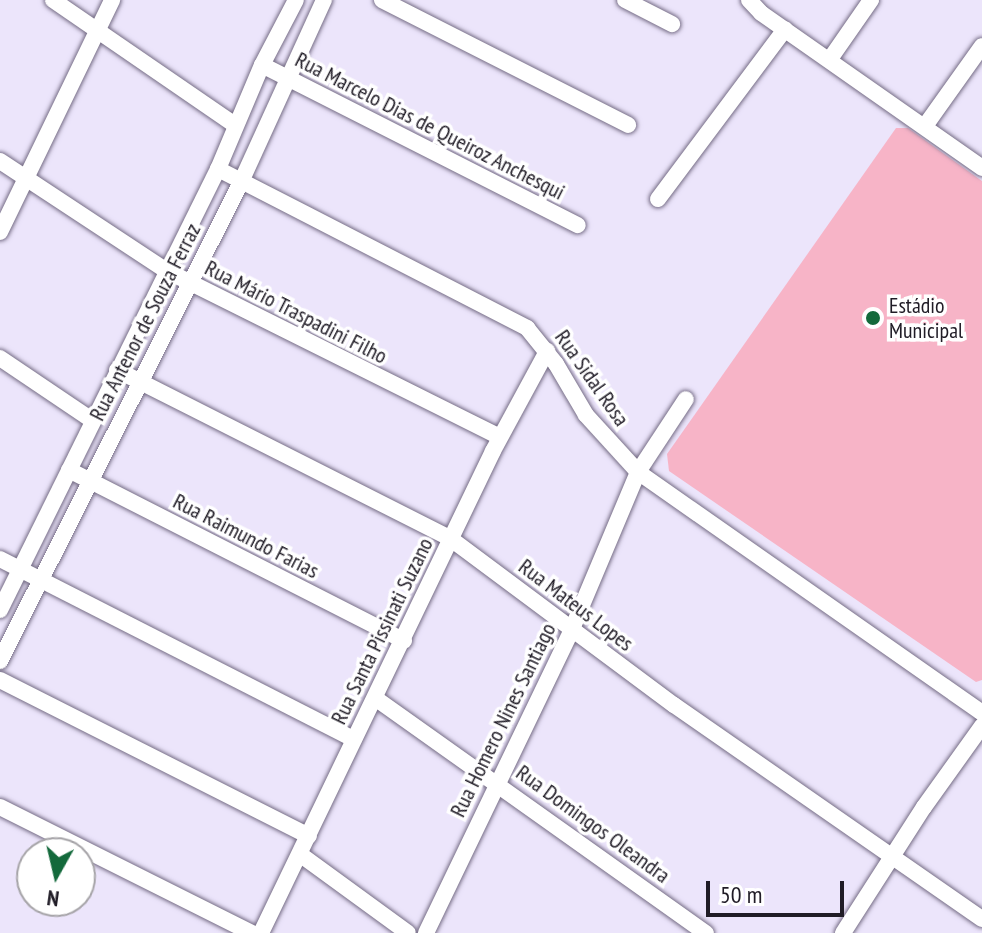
<!DOCTYPE html>
<meta charset="utf-8">
<style>
body{margin:0}
#map{position:relative;width:982px;height:933px;overflow:hidden;background:#ece5fb;font-family:"PT Sans Narrow",sans-serif}
div>[style]{position:absolute}
.green>*{inset:0;background:#f7b4c7}
.roads{filter:drop-shadow(0 0 2px #756c85) drop-shadow(0 0 2px #756c85)}
.street>*{height:16px;margin:-8px;padding:0 8px;transform-origin:8px;border-radius:8px;background:#fff}
.dots>*{width:22px;height:22px;translate:-50% -50%;box-sizing:border-box;border:4px solid #fff;border-radius:50%}
span{translate:-50% -50%;white-space:nowrap;text-align:center;line-height:1.15;-webkit-text-stroke:7px #fff;paint-order:stroke}
.street-label{font-size:22px;color:#201c26}
.poi-label{font-size:22px;color:#201c26}
.left{translate:0 -50%;text-align:left}
.north{position:absolute;left:16px;top:837px;width:80px;height:80px;box-sizing:border-box;background:#fff;border:2px solid #a6a4a8;border-radius:50%;rotate:188deg;font-size:22px;font-weight:700;line-height:32px;text-align:center;color:#201c26}
.north::after{content:'';display:block;margin:auto;width:28px;height:36px;background:#13693b;clip-path:polygon(50% 0,100% 100%,50% 72%,0 100%)}
.scale{position:absolute;left:706px;top:881px;width:138px;height:36px;box-sizing:border-box;border:4px solid #201c26;border-top:0;padding-left:10px;font-size:24px;line-height:28px;white-space:nowrap;color:#201c26;-webkit-text-stroke:6px #fff;paint-order:stroke}
</style>
<div id="map">
<div class="green">
<i style="clip-path:polygon(896px 128px,908px 128px,982px 181px,982px 680px,976px 682px,669px 471px,667px 454px)"></i>
</div>
<div class="roads">
<div class="street">
<i style="left:53px;top:0;width:221px;rotate:34.5deg"></i>
<i style="left:382px;top:0;width:276px;rotate:26.9deg"></i>
<i style="left:625px;top:0;width:53px;rotate:27.1deg"></i>
<i style="left:749px;top:0;width:18px;rotate:47deg"></i>
<i style="left:761px;top:13px;width:270px;rotate:35deg"></i>
<i style="left:830px;top:59px;width:72px;rotate:-55.2deg"></i>
<i style="left:262px;top:65px;width:354px;rotate:26.9deg"></i>
<i style="left:925px;top:126px;width:98px;rotate:-54.5deg"></i>
<i style="left:0;top:161px;width:200px;rotate:33.4deg"></i>
<i style="left:167px;top:271px;width:372px;rotate:26.5deg"></i>
<i style="left:218px;top:169px;width:348px;rotate:27.2deg"></i>
<i style="left:527px;top:328px;width:46px;rotate:51.1deg"></i>
<i style="left:556px;top:364px;width:59px;rotate:59.5deg"></i>
<i style="left:586px;top:415px;width:77px;rotate:47.6deg"></i>
<i style="left:638px;top:472px;width:420px;rotate:35deg"></i>
<i style="left:658px;top:199px;width:212px;rotate:-53.2deg"></i>
<i style="left:0;top:232px;width:258px;rotate:-64.2deg"></i>
<i style="left:0;top:358px;width:111px;rotate:34deg"></i>
<i style="left:117px;top:370px;width:374px;rotate:26.8deg"></i>
<i style="left:451px;top:539px;width:278px;rotate:36.7deg"></i>
<i style="left:674px;top:705px;width:375px;rotate:34.8deg"></i>
<i style="left:69px;top:470px;width:376px;rotate:27deg"></i>
<i style="left:0;top:559px;width:397px;rotate:27deg"></i>
<i style="left:0;top:610px;width:492px;rotate:-63.7deg"></i>
<i style="left:218px;top:169px;width:113px;rotate:-67.1deg"></i>
<i style="left:262px;top:65px;width:73px;rotate:-62.4deg"></i>
<i style="left:0;top:661px;width:536px;rotate:-63.29deg"></i>
<i style="left:241px;top:182px;width:200px;rotate:-65.5deg"></i>
<i style="left:0;top:680px;width:346px;rotate:26.8deg"></i>
<i style="left:375px;top:698px;width:406px;rotate:35.4deg"></i>
<i style="left:0;top:807px;width:282px;rotate:26.6deg"></i>
<i style="left:301px;top:855px;width:132px;rotate:36.1deg"></i>
<i style="left:261px;top:933px;width:535px;rotate:-64.3deg"></i>
<i style="left:493px;top:451px;width:114px;rotate:-61.6deg"></i>
<i style="left:426px;top:933px;width:337px;rotate:-64.3deg"></i>
<i style="left:572px;top:629px;width:170px;rotate:-67.2deg"></i>
<i style="left:638px;top:472px;width:87px;rotate:-56.7deg"></i>
<i style="left:843px;top:933px;width:150px;rotate:-57.3deg"></i>
<i style="left:924px;top:807px;width:100px;rotate:-54.4deg"></i>
</div>
</div>
<div class="dots">
<i style="left:873px;top:318px;background:#13693b"></i>
</div>
<div class="street-label">
<span style="left:430px;top:126px;rotate:27deg">Rua Marcelo Dias de Queiroz Anchesqui</span>
<span style="left:296px;top:312px;rotate:27deg">Rua Mário Traspadini Filho</span>
<span style="left:145px;top:322px;rotate:-63deg">Rua Antenor de Souza Ferraz</span>
<span style="left:592px;top:378px;rotate:55deg">Rua Sidal Rosa</span>
<span style="left:246px;top:536px;rotate:27deg">Rua Raimundo Farias</span>
<span style="left:576px;top:605px;rotate:37deg">Rua Mateus Lopes</span>
<span style="left:382px;top:631px;rotate:-64deg">Rua Santa Pissinati Suzano</span>
<span style="left:503px;top:720px;rotate:-64deg">Rua Homero Nines Santiago</span>
<span style="left:593px;top:824px;rotate:36deg">Rua Domingos Oleandra</span>
</div>
<div class="poi-label">
<span class="left" style="left:889px;top:318px">Estádio<br>Municipal</span>
</div>
<div class="north">N</div>
<div class="scale">50 m</div>
</div>
